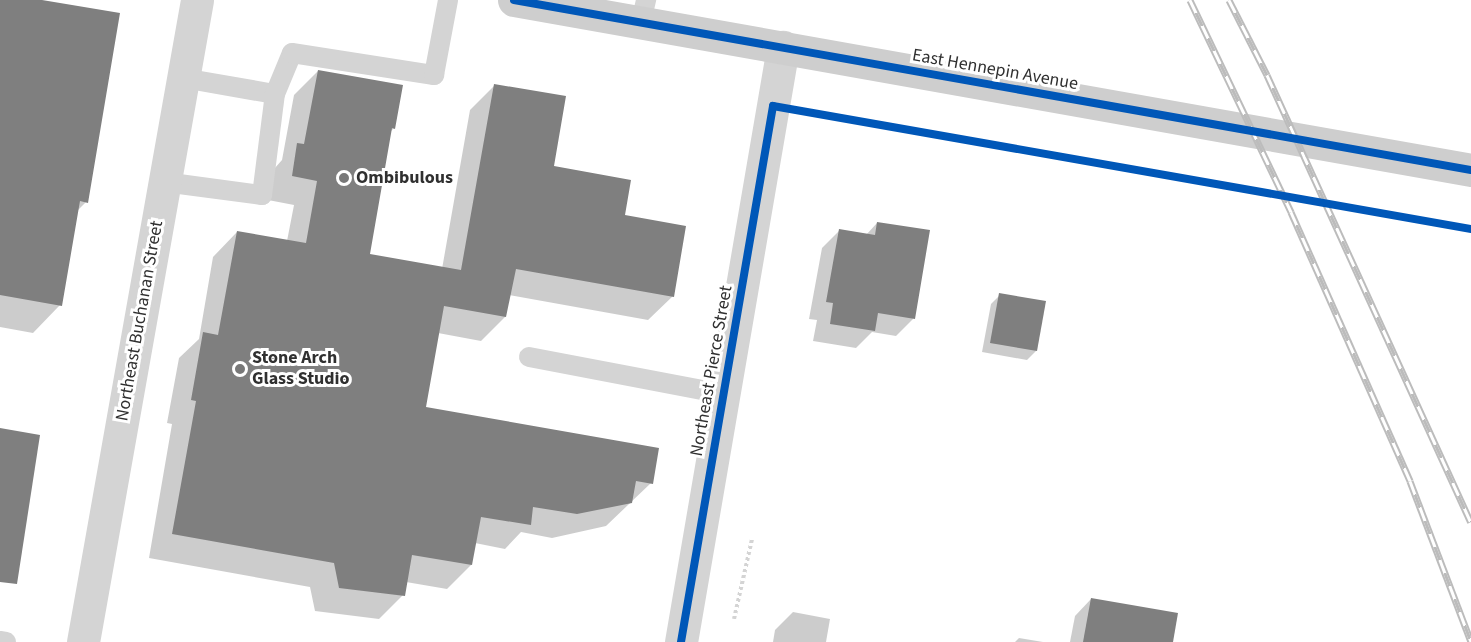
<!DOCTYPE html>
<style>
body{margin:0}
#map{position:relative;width:1471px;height:642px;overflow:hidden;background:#fff;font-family:"Source Sans 3",sans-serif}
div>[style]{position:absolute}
.shadow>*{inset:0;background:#0003}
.building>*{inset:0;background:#7f7f7f}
.path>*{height:4px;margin-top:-2px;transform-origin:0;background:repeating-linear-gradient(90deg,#d4d4d4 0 3px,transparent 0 6px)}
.lane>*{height:20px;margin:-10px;padding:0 10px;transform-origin:10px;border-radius:10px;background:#d4d4d4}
.street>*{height:33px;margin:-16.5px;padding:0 16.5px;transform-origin:16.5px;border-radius:16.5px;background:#d4d4d4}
.secondary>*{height:33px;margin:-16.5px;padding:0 16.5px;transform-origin:16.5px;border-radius:16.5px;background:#cecece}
.rail>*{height:7px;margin-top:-3.5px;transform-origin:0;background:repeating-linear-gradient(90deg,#fff 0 14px,#bcbcbc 0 28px);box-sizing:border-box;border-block:2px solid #bcbcbc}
.cycleway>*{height:8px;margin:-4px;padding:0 4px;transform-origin:4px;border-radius:4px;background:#0057b8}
.dots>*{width:16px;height:16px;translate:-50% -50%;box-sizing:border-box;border:3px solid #fff;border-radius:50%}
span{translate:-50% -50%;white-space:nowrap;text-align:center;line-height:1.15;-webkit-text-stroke:6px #fff;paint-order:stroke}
.street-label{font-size:18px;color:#303030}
.poi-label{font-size:18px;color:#303030;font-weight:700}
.left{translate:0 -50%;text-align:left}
</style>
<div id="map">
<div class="shadow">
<i style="clip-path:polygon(0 0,34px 0,86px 202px,77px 211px,60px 305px,33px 333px,0 327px)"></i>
<i style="clip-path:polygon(318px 71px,394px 128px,390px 132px,368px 256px,442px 269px,470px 110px,494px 86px,552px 167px,623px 216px,673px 296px,648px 320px,509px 295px,505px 317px,481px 341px,438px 333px,425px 408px,651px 483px,606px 526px,552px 538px,521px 532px,505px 549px,475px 543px,471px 565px,447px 589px,406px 582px,403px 595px,379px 619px,315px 611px,310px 587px,149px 558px,172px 424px,167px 423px,179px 358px,199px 339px,213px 257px,237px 232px,287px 241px,294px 205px,268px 200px,274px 169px,282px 160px,294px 95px)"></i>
<i style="clip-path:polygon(877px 223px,913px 319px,896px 336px,872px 332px,856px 348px,813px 341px,817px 320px,809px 319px,822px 248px,839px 231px,866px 235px)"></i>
<i style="clip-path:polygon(1000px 295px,1036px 351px,1027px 360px,982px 352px,991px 304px)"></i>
<i style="clip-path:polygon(1091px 599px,1172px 642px,1070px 642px,1075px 616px)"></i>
<i style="clip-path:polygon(793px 612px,830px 619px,826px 642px,773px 642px,775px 630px)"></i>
<i style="clip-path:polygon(1019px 638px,1043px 642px,1015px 642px)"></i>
</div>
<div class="building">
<i style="clip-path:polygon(0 0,42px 0,120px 13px,88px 203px,80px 201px,62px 306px,0 295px)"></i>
<i style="clip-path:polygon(318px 70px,403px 85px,395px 129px,392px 128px,370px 254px,461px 270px,494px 84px,566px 96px,554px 166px,631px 180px,625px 215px,686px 226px,674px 297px,516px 269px,506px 317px,444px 306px,426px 407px,659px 448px,653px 484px,636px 481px,632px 503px,577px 514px,533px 507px,531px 525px,481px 517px,472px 565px,412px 555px,405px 596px,339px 588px,334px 563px,172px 534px,196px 401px,191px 400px,203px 332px,218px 335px,237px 231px,306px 243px,317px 181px,292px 176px,297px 143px,304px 144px)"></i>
<i style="clip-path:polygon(877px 222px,930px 230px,915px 319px,878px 313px,875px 331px,830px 324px,833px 303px,826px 302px,839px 229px,875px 235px)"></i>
<i style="clip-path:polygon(999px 293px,1046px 301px,1037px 351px,990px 343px)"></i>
<i style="clip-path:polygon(0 428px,40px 435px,17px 584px,0 582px)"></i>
<i style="clip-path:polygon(1091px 598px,1178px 613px,1173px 642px,1083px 642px)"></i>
</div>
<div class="path">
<i style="left:734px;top:619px;width:82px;rotate:-77.3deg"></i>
</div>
<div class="lane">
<i style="left:641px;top:22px;width:23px;rotate:-77deg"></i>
<i style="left:183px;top:78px;width:93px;rotate:9.9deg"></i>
<i style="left:164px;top:182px;width:99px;rotate:7.6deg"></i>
<i style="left:262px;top:195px;width:102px;rotate:-82.7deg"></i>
<i style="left:275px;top:94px;width:44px;rotate:-67.5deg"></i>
<i style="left:292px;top:53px;width:144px;rotate:8.8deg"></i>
<i style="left:434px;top:75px;width:76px;rotate:-79.4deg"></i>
<i style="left:529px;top:357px;width:197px;rotate:10.8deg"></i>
<i style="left:0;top:641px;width:6px;rotate:9deg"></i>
</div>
<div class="street">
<i style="left:83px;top:642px;width:652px;rotate:-79.93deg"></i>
<i style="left:681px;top:642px;width:604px;rotate:-80.27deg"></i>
</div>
<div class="secondary">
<i style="left:514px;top:0;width:972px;rotate:10.07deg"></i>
</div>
<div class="rail">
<i style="left:1190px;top:0;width:235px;rotate:64.5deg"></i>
<i style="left:1291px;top:212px;width:294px;rotate:66.1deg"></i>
<i style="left:1410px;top:481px;width:172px;rotate:69.2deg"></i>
<i style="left:1229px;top:0;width:84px;rotate:63.1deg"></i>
<i style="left:1267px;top:75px;width:491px;rotate:65.5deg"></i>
</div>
<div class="cycleway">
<i style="left:514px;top:0;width:972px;rotate:10.07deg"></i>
<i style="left:681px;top:642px;width:544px;rotate:-80.26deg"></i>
<i style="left:773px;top:106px;width:709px;rotate:9.99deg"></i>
</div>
<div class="dots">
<i style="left:344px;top:178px;background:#787878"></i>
<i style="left:240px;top:369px;background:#787878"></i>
</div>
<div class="street-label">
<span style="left:995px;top:70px;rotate:10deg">East Hennepin Avenue</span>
<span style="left:140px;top:321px;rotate:-80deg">Northeast Buchanan Street</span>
<span style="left:712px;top:371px;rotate:-80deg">Northeast Pierce Street</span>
</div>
<div class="poi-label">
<span class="left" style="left:356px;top:178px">Ombibulous</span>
<span class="left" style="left:252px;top:369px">Stone Arch<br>Glass Studio</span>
</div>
</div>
